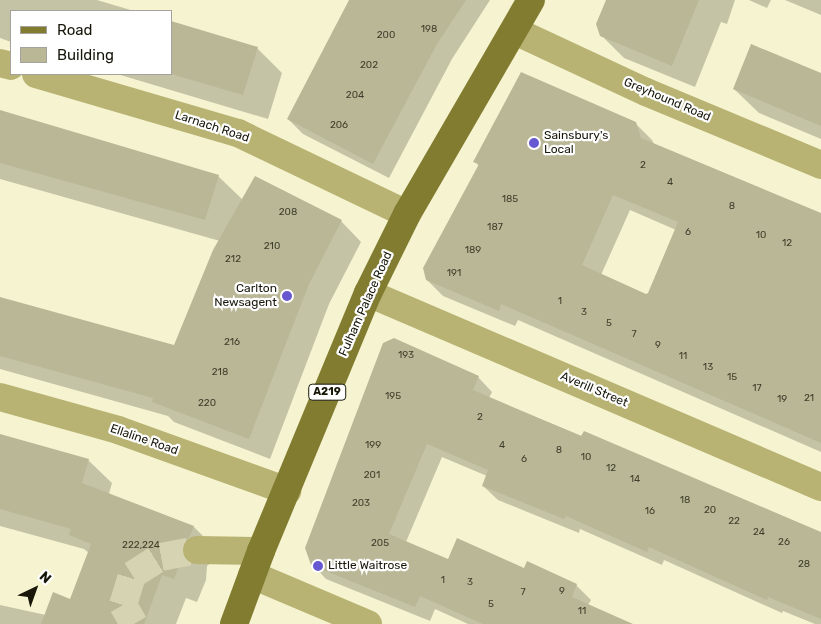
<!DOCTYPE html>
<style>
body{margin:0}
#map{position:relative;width:821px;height:624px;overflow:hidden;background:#f6f4d0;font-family:Rubik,sans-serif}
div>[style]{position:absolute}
.shadow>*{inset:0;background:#0003}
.building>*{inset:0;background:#b9b795}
.minor-tunnel>*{height:28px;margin-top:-14px;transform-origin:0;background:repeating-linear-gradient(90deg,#d5d3b2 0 28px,transparent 0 42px)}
.minor>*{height:28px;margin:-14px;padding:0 14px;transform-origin:14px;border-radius:14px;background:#b8b373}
.major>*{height:28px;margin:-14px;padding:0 14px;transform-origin:14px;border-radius:14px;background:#827c31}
.dots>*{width:14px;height:14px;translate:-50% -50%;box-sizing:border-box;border:2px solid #fff;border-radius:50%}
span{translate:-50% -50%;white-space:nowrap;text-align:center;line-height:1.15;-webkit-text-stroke:4.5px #fff;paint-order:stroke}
.number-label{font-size:10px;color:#403f2d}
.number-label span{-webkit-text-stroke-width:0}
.shield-label span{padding:1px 4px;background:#fff;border:1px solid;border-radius:4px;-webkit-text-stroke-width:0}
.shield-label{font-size:11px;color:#18170a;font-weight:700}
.street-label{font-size:12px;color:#18170a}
.poi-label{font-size:12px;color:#18170a}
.left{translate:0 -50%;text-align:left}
.right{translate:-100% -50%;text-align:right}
.legend{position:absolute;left:10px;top:10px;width:162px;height:65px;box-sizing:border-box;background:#fff;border:1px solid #a3a29d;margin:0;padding:6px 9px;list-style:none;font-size:15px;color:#18170a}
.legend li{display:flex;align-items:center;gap:10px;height:25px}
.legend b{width:25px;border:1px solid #a3a29d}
.north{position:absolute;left:10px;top:564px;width:50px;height:50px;-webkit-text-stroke:4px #fff;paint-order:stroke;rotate:42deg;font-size:14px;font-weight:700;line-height:20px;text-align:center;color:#18170a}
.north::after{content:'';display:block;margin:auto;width:18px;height:22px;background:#18170a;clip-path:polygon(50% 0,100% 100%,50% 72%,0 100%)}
</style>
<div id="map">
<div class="shadow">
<i style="clip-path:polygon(0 0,97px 0,134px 11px,11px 11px,11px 42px,0 38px)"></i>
<i style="clip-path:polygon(351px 0,490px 0,452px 59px,389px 178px,303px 134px,288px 119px)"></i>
<i style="clip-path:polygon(607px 0,735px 0,727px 24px,721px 22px,695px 87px,624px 58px,601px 35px)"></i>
<i style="clip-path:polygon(749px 0,771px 0,767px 8px)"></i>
<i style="clip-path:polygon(785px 0,821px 0,821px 15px)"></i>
<i style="clip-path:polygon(257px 48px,282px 73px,268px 119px,117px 74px,171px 74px)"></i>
<i style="clip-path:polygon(821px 75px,821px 139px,759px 113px,734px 89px)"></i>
<i style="clip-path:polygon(0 112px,218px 176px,243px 200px,341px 221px,361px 242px,329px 304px,270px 459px,174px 422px,168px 416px,0 369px,0 298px,175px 347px,220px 241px,0 179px)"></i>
<i style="clip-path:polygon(evenodd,635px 123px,652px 140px,654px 144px,821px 214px,821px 452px,518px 320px,515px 326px,443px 296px,427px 280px,479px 166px,474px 161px,635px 123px,630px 210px,676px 230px,649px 294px,646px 296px,601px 275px,630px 210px)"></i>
<i style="clip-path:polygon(478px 377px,492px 392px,489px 398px,821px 534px,821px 624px,815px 624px,783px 611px,782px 613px,664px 560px,662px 565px,580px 529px,579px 533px,498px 500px,483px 486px,487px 476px,442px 457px,406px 542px,449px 560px,525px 569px,576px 585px,591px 600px,588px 605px,623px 624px,468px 624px,435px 609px,430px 621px,326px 579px,312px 564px)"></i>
<i style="clip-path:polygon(0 435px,88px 460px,112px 483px,109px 494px,194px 527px,217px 550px,214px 560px,207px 566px,206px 580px,197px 602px,186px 598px,176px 624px,0 624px,0 605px,46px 615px,71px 601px,89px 553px,84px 549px,0 526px)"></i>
</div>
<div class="building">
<i style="clip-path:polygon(349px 0,466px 0,437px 44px,373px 164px,287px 119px)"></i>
<i style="clip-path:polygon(606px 0,699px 0,672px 66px,600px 36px,596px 24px)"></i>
<i style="clip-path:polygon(171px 21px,258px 47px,243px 95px,171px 74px)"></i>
<i style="clip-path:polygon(751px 44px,821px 73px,821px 126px,733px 89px)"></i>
<i style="clip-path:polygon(evenodd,521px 72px,636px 122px,641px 138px,821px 213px,821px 443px,501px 304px,499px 311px,426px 280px,423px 268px,479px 164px,473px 162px,521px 72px,613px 195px,678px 222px,648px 293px,646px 294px,582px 265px,613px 195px)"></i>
<i style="clip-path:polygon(0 110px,219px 175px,205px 220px,0 163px)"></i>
<i style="clip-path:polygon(255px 176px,342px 220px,309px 284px,249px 439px,152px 402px,153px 398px,0 356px,0 297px,174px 345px,213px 250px)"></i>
<i style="clip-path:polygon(394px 338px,479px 376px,473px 390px,581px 436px,584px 431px,821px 532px,821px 619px,768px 597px,767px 600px,649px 547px,647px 552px,566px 516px,564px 519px,482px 486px,488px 470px,427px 444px,389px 534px,448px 559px,457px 538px,524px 568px,527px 561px,577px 584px,572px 597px,633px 624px,483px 624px,420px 596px,415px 607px,311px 565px,305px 548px,383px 343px)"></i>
<i style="clip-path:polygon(0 434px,89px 459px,82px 483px,194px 526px,190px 536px,183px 542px,183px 556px,174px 579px,162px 575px,144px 624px,41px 624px,53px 592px,70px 599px,91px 544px,69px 535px,71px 529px,0 509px)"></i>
</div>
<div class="minor-tunnel">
<i style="left:134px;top:624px;width:22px;rotate:-120deg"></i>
<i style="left:123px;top:605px;width:31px;rotate:-73deg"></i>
<i style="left:132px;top:575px;width:34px;rotate:-32deg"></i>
<i style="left:161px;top:557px;width:37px;rotate:-11deg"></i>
</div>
<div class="minor">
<i style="left:515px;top:31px;width:145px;rotate:25deg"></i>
<i style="left:646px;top:92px;width:190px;rotate:22.6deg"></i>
<i style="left:0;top:63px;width:11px;rotate:15deg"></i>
<i style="left:36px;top:74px;width:210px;rotate:16.3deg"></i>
<i style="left:238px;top:133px;width:187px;rotate:25.6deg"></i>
<i style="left:368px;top:293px;width:493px;rotate:23.2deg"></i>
<i style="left:0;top:397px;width:123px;rotate:15.6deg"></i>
<i style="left:118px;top:430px;width:180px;rotate:19.8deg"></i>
<i style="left:197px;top:550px;width:64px;rotate:0.9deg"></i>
<i style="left:252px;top:575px;width:126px;rotate:22.9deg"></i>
</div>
<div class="major">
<i style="left:234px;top:624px;width:78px;rotate:-69.7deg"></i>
<i style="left:261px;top:551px;width:279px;rotate:-67.5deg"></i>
<i style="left:368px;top:293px;width:88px;rotate:-63.7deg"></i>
<i style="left:407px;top:214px;width:247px;rotate:-59.9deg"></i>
</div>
<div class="dots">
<i style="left:534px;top:143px;background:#6757d0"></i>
<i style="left:287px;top:296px;background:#6757d0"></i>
<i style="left:318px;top:566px;background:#6757d0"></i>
</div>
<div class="number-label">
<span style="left:429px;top:30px">198</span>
<span style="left:386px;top:36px">200</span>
<span style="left:369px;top:66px">202</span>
<span style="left:355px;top:96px">204</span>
<span style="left:339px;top:126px">206</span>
<span style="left:643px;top:166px">2</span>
<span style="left:670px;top:183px">4</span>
<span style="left:510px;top:200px">185</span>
<span style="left:732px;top:207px">8</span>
<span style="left:288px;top:213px">208</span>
<span style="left:495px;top:228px">187</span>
<span style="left:688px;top:233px">6</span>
<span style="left:761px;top:236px">10</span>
<span style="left:787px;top:244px">12</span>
<span style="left:272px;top:247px">210</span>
<span style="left:473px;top:251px">189</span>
<span style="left:233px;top:260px">212</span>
<span style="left:454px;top:274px">191</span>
<span style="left:560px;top:302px">1</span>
<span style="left:584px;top:313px">3</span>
<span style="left:609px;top:324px">5</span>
<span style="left:634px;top:335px">7</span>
<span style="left:232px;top:343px">216</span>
<span style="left:658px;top:346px">9</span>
<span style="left:406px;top:356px">193</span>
<span style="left:683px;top:357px">11</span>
<span style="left:708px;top:368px">13</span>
<span style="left:220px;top:373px">218</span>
<span style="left:732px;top:378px">15</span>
<span style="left:757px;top:389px">17</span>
<span style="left:393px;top:397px">195</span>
<span style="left:809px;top:399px">21</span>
<span style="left:782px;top:400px">19</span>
<span style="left:207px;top:404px">220</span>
<span style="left:480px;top:418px">2</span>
<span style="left:373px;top:446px">199</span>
<span style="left:502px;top:446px">4</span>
<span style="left:559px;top:451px">8</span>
<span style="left:586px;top:458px">10</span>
<span style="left:524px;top:460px">6</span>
<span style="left:611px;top:469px">12</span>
<span style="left:372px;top:476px">201</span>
<span style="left:635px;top:480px">14</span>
<span style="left:685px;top:501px">18</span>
<span style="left:361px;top:504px">203</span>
<span style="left:710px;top:511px">20</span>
<span style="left:650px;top:512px">16</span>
<span style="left:734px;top:522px">22</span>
<span style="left:759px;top:533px">24</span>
<span style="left:784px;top:543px">26</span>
<span style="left:380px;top:544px">205</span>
<span style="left:141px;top:546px">222,224</span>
<span style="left:804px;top:565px">28</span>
<span style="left:443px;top:581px">1</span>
<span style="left:470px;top:583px">3</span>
<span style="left:562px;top:592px">9</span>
<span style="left:523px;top:593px">7</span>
<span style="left:491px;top:605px">5</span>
<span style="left:582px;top:612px">11</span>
</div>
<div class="shield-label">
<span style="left:327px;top:392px">A219</span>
</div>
<div class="street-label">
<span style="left:667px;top:100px;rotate:23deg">Greyhound Road</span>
<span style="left:212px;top:127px;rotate:18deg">Larnach Road</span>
<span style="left:366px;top:304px;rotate:-66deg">Fulham Palace Road</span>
<span style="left:594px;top:390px;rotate:23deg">Averill Street</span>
<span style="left:144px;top:440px;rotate:19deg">Ellaline Road</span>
</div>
<div class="poi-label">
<span class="left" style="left:544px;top:143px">Sainsbury's<br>Local</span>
<span class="right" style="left:277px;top:296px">Carlton<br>Newsagent</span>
<span class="left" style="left:328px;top:566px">Little Waitrose</span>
</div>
<ul class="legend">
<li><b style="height:6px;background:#827c31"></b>Road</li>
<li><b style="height:14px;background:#b9b795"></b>Building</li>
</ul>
<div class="north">N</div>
</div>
